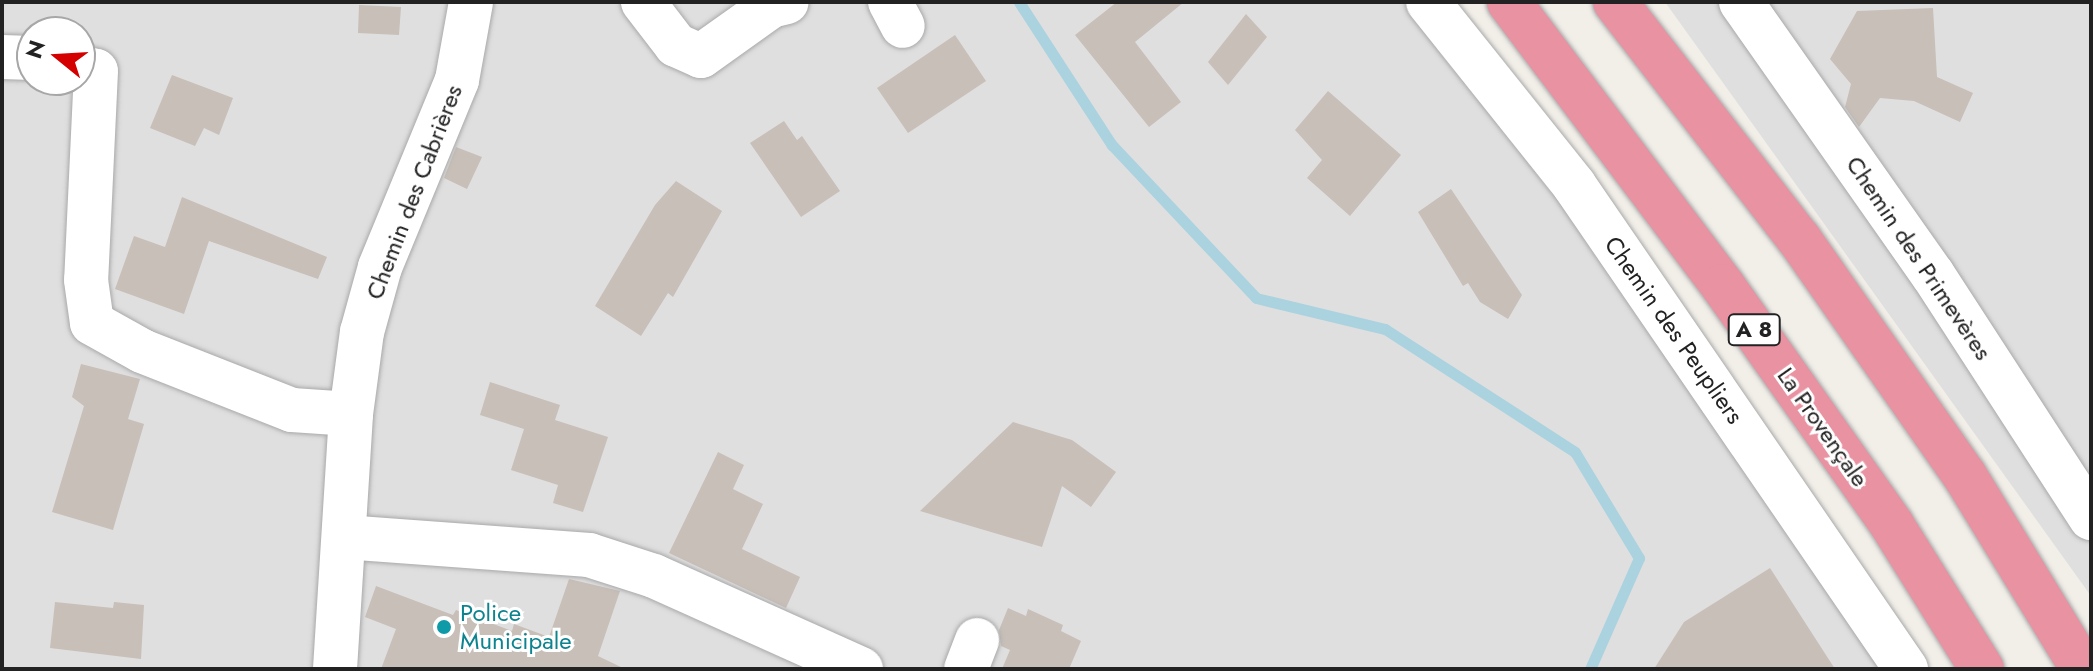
<!DOCTYPE html>
<meta charset="utf-8">
<style>
body{margin:0}
#map{position:relative;width:2093px;height:671px;overflow:hidden;background:#f2efe9;font-family:Jost,sans-serif}
div>[style]{position:absolute}
.residential>*{inset:0;background:#e0dfdf}
.stream>*{height:11px;margin:-5.5px;padding:0 5.5px;transform-origin:5.5px;border-radius:5.5px;background:#aad3df}
.building>*{inset:0;background:#c7bfb8}
.roads{filter:drop-shadow(0 0 2px #a9a9a9) drop-shadow(0 0 2px #a9a9a9)}
.minor>*{height:44px;margin:-22px;padding:0 22px;transform-origin:22px;border-radius:22px;background:#fff}
.highway>*{height:44px;margin:-22px;padding:0 22px;transform-origin:22px;border-radius:22px;background:#e892a2}
.dots>*{width:22px;height:22px;translate:-50% -50%;box-sizing:border-box;border:4px solid #fff;border-radius:50%}
span{translate:-50% -50%;white-space:nowrap;text-align:center;line-height:1.15;-webkit-text-stroke:6px #fff;paint-order:stroke}
.shield-label span{padding:2px 6px;background:#fff;border:2px solid;border-radius:6px;-webkit-text-stroke-width:0}
.shield-label{font-size:22px;color:#222;font-weight:700}
.street-label{font-size:24px;color:#222}
.culture-label{font-size:24px;color:#0d838f}
.left{translate:0 -50%;text-align:left}
.frame{position:absolute;inset:0;border:4px solid #222;pointer-events:none}
.north{position:absolute;left:16px;top:16px;width:80px;height:80px;box-sizing:border-box;background:#fff;border:2px solid #a7a7a7;border-radius:50%;rotate:288deg;font-size:22px;font-weight:700;line-height:32px;text-align:center;color:#222}
.north::after{content:'';display:block;margin:auto;width:28px;height:36px;background:#d40000;clip-path:polygon(50% 0,100% 100%,50% 72%,0 100%)}
</style>
<div id="map">
<div class="residential">
<i style="clip-path:polygon(evenodd,2px 2px,1440px 2px,1906px 669px,2px 669px,2px 2px,32px 32px,80px 32px,80px 80px,32px 80px,32px 32px)"></i>
<i style="clip-path:polygon(1665px 2px,2091px 2px,2091px 596px)"></i>
</div>
<div class="stream">
<i style="left:1019px;top:2px;width:171px;rotate:57deg"></i>
<i style="left:1112px;top:145px;width:210px;rotate:46.7deg"></i>
<i style="left:1256px;top:298px;width:133px;rotate:13.5deg"></i>
<i style="left:1385px;top:329px;width:226px;rotate:32.9deg"></i>
<i style="left:1575px;top:452px;width:124px;rotate:58.9deg"></i>
<i style="left:1639px;top:558px;width:121px;rotate:113.8deg"></i>
</div>
<div class="building">
<i style="clip-path:polygon(1117px 2px,1184px 2px,1135px 42px,1181px 102px,1149px 127px,1075px 35px)"></i>
<i style="clip-path:polygon(359px 5px,401px 7px,399px 35px,358px 33px)"></i>
<i style="clip-path:polygon(1933px 8px,1937px 77px,1973px 93px,1960px 122px,1914px 101px,1880px 98px,1859px 127px,1845px 107px,1851px 84px,1830px 59px,1857px 11px)"></i>
<i style="clip-path:polygon(1246px 14px,1267px 37px,1228px 85px,1208px 62px)"></i>
<i style="clip-path:polygon(955px 35px,986px 81px,908px 133px,877px 88px)"></i>
<i style="clip-path:polygon(172px 75px,233px 98px,219px 135px,204px 128px,195px 146px,150px 128px)"></i>
<i style="clip-path:polygon(1328px 91px,1401px 155px,1350px 216px,1307px 178px,1322px 160px,1295px 130px)"></i>
<i style="clip-path:polygon(784px 121px,797px 140px,802px 136px,840px 191px,801px 217px,750px 143px)"></i>
<i style="clip-path:polygon(456px 147px,482px 157px,467px 189px,444px 178px)"></i>
<i style="clip-path:polygon(676px 181px,722px 211px,673px 297px,668px 293px,641px 336px,595px 306px,655px 205px)"></i>
<i style="clip-path:polygon(1451px 189px,1522px 295px,1508px 319px,1480px 302px,1468px 283px,1463px 286px,1418px 212px)"></i>
<i style="clip-path:polygon(182px 197px,327px 257px,318px 279px,209px 241px,184px 314px,115px 289px,134px 236px,165px 247px)"></i>
<i style="clip-path:polygon(81px 364px,140px 379px,128px 419px,144px 424px,113px 530px,52px 512px,84px 406px,72px 397px)"></i>
<i style="clip-path:polygon(490px 382px,560px 405px,555px 420px,608px 437px,583px 512px,553px 503px,558px 485px,511px 470px,524px 429px,480px 415px)"></i>
<i style="clip-path:polygon(1013px 422px,1072px 440px,1116px 472px,1091px 507px,1062px 486px,1042px 547px,920px 511px)"></i>
<i style="clip-path:polygon(718px 452px,744px 465px,733px 489px,763px 504px,742px 549px,800px 577px,786px 608px,669px 553px)"></i>
<i style="clip-path:polygon(1770px 568px,1835px 669px,1654px 669px,1684px 622px)"></i>
<i style="clip-path:polygon(569px 579px,620px 591px,598px 656px,625px 669px,381px 669px,396px 629px,365px 617px,376px 586px,453px 615px,456px 610px,512px 631px,514px 624px,549px 637px)"></i>
<i style="clip-path:polygon(55px 602px,113px 608px,114px 602px,144px 605px,141px 659px,50px 648px)"></i>
<i style="clip-path:polygon(1008px 608px,1026px 616px,1028px 609px,1063px 625px,1061px 631px,1081px 641px,1069px 669px,1002px 669px,1010px 650px,1001px 646px,999px 630px)"></i>
</div>
<div class="roads">
<div class="minor">
<i style="left:643px;top:2px;width:54px;rotate:52.5deg"></i>
<i style="left:676px;top:45px;width:27px;rotate:24deg"></i>
<i style="left:701px;top:56px;width:86px;rotate:-35.5deg"></i>
<i style="left:771px;top:6px;width:16px;rotate:-14deg"></i>
<i style="left:890px;top:2px;width:27px;rotate:62deg"></i>
<i style="left:1428px;top:2px;width:234px;rotate:51.4deg"></i>
<i style="left:1574px;top:185px;width:587px;rotate:55.55deg"></i>
<i style="left:1741px;top:2px;width:334px;rotate:54.9deg"></i>
<i style="left:1933px;top:275px;width:290px;rotate:57deg"></i>
<i style="left:2px;top:57px;width:30px;rotate:2deg"></i>
<i style="left:80px;top:67px;width:16px;rotate:14deg"></i>
<i style="left:96px;top:71px;width:209px;rotate:92.7deg"></i>
<i style="left:86px;top:280px;width:43px;rotate:82.1deg"></i>
<i style="left:92px;top:323px;width:57px;rotate:29.2deg"></i>
<i style="left:142px;top:351px;width:161px;rotate:21.5deg"></i>
<i style="left:292px;top:410px;width:59px;rotate:3.9deg"></i>
<i style="left:344px;top:537px;width:246px;rotate:4.2deg"></i>
<i style="left:589px;top:555px;width:68px;rotate:17.9deg"></i>
<i style="left:654px;top:576px;width:227px;rotate:24.2deg"></i>
<i style="left:335px;top:669px;width:256px;rotate:-86.4deg"></i>
<i style="left:351px;top:414px;width:83px;rotate:-82.4deg"></i>
<i style="left:362px;top:332px;width:67px;rotate:-74.5deg"></i>
<i style="left:380px;top:267px;width:202px;rotate:-67.6deg"></i>
<i style="left:457px;top:80px;width:79px;rotate:-79.8deg"></i>
<i style="left:966px;top:669px;width:31px;rotate:-69deg"></i>
</div>
<div class="highway">
<i style="left:1509px;top:2px;width:356px;rotate:53deg"></i>
<i style="left:1723px;top:286px;width:293px;rotate:54.7deg"></i>
<i style="left:1892px;top:525px;width:170px;rotate:58deg"></i>
<i style="left:1615px;top:2px;width:300px;rotate:52.2deg"></i>
<i style="left:1799px;top:239px;width:289px;rotate:55deg"></i>
<i style="left:1965px;top:476px;width:226px;rotate:58.6deg"></i>
</div>
</div>
<div class="dots">
<i style="left:444px;top:627px;background:#0f9aa8"></i>
</div>
<div class="shield-label">
<span style="left:1754px;top:330px">A 8</span>
</div>
<div class="street-label">
<span style="left:414px;top:192px;rotate:-69deg">Chemin des Cabrières</span>
<span style="left:1919px;top:258px;rotate:56deg">Chemin des Primevères</span>
<span style="left:1674px;top:330px;rotate:55deg">Chemin des Peupliers</span>
<span style="left:1823px;top:427px;rotate:55deg">La Provençale</span>
</div>
<div class="culture-label">
<span class="left" style="left:460px;top:627px">Police<br>Municipale</span>
</div>
<div class="frame"></div>
<div class="north">N</div>
</div>
